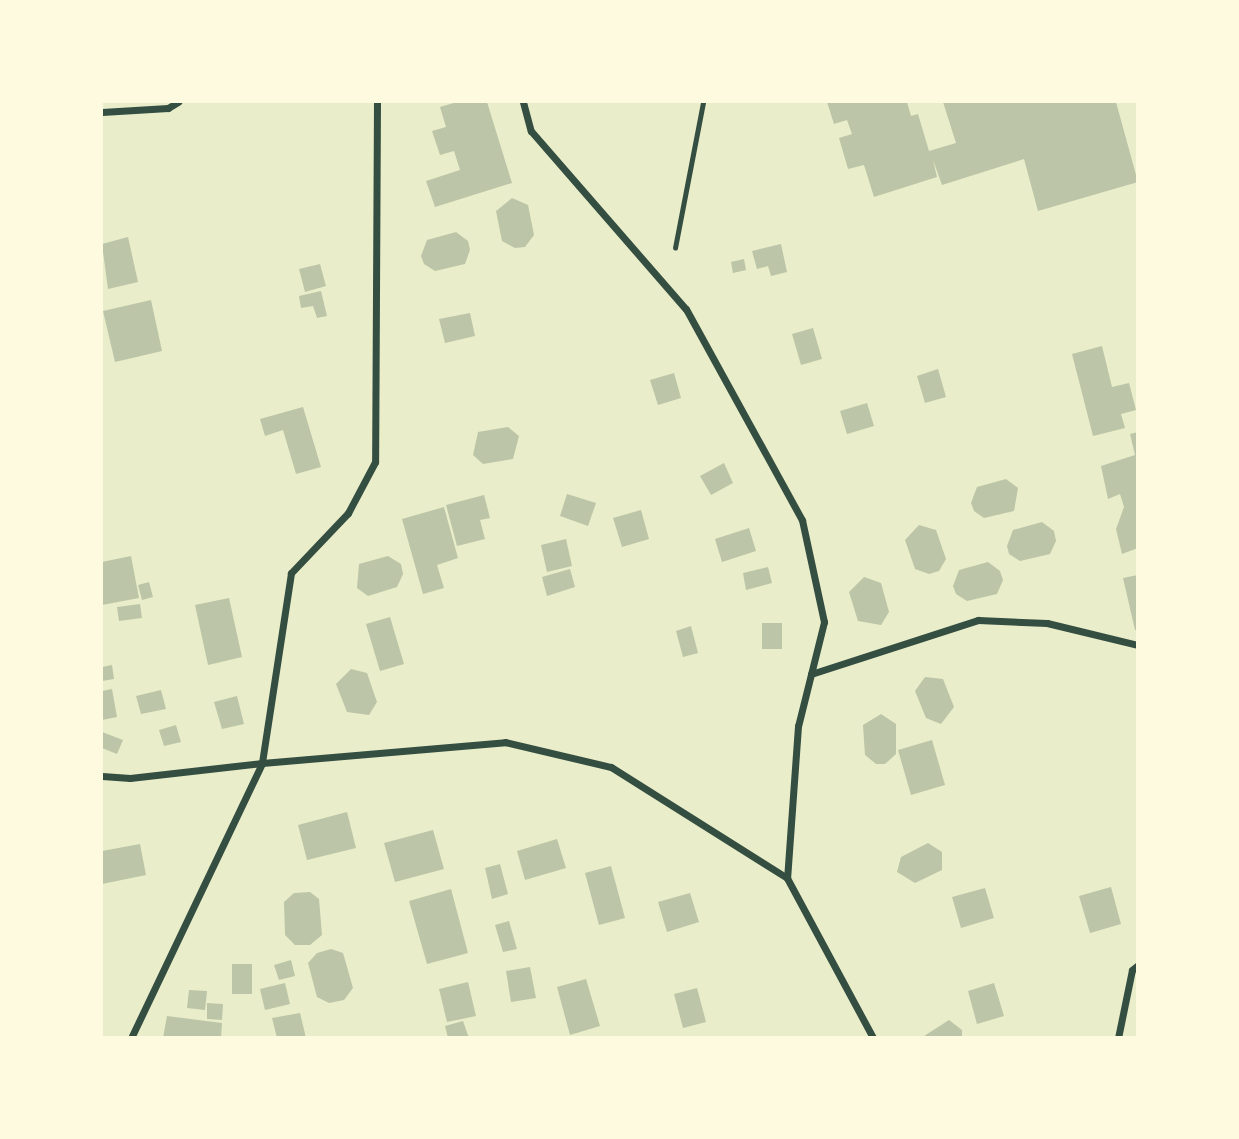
<!DOCTYPE html>
<style>
body{margin:0}
#map{position:relative;width:1239px;height:1139px;overflow:hidden;background:#e9edc9;font-family:Rubik,sans-serif}
div>[style]{position:absolute}
.building>*{inset:0;background:#bcc5a7}
.path>*{height:4.5px;margin:-2.25px;padding:0 2.25px;transform-origin:2.25px;border-radius:2.25px;background:#344e41}
.minor>*{height:7px;margin:-3.5px;padding:0 3.5px;transform-origin:3.5px;border-radius:3.5px;background:#344e41}
span{translate:-50% -50%;white-space:nowrap;text-align:center;line-height:1.15;-webkit-text-stroke:5px #fefae0;paint-order:stroke}
.frame{position:absolute;inset:0;border:103px solid #fefae0;pointer-events:none}
</style>
<div id="map">
<div class="building">
<i style="clip-path:polygon(457px 102px,487px 102px,512px 183px,435px 207px,426px 181px,460px 170px,454px 151px,440px 155px,432px 131px,446px 127px,440px 107px)"></i>
<i style="clip-path:polygon(827px 102px,907px 102px,911px 116px,918px 114px,929px 151px,956px 143px,943px 102px,1116px 102px,1138px 182px,1038px 211px,1024px 159px,942px 185px,933px 160px,937px 177px,874px 197px,864px 165px,848px 169px,839px 138px,852px 134px,847px 120px,834px 124px)"></i>
<i style="clip-path:polygon(512px 198px,528px 205px,534px 235px,525px 247px,515px 248px,502px 241px,496px 211px)"></i>
<i style="clip-path:polygon(456px 232px,468px 241px,470px 250px,465px 264px,435px 271px,424px 264px,421px 256px,427px 240px)"></i>
<i style="clip-path:polygon(128px 237px,138px 282px,108px 289px,102px 244px)"></i>
<i style="clip-path:polygon(781px 244px,787px 272px,771px 276px,768px 266px,757px 269px,752px 251px)"></i>
<i style="clip-path:polygon(744px 259px,746px 270px,733px 273px,731px 262px)"></i>
<i style="clip-path:polygon(320px 264px,326px 286px,305px 292px,299px 269px)"></i>
<i style="clip-path:polygon(321px 291px,327px 316px,317px 318px,313px 306px,301px 308px,299px 296px)"></i>
<i style="clip-path:polygon(151px 300px,162px 351px,115px 362px,103px 311px)"></i>
<i style="clip-path:polygon(470px 313px,475px 336px,445px 343px,439px 319px)"></i>
<i style="clip-path:polygon(813px 328px,822px 359px,801px 365px,792px 334px)"></i>
<i style="clip-path:polygon(1102px 346px,1112px 387px,1129px 383px,1136px 410px,1121px 414px,1125px 428px,1093px 436px,1072px 354px)"></i>
<i style="clip-path:polygon(938px 369px,946px 397px,925px 403px,917px 376px)"></i>
<i style="clip-path:polygon(674px 373px,681px 398px,658px 405px,650px 380px)"></i>
<i style="clip-path:polygon(867px 403px,874px 426px,847px 434px,840px 411px)"></i>
<i style="clip-path:polygon(303px 407px,321px 467px,296px 474px,283px 430px,265px 436px,260px 419px)"></i>
<i style="clip-path:polygon(508px 427px,519px 436px,513px 459px,483px 464px,473px 455px,478px 432px)"></i>
<i style="clip-path:polygon(1138px 432px,1138px 548px,1122px 554px,1116px 529px,1124px 507px,1120px 494px,1108px 499px,1101px 466px,1135px 455px,1130px 434px)"></i>
<i style="clip-path:polygon(724px 463px,733px 483px,711px 495px,700px 476px)"></i>
<i style="clip-path:polygon(1006px 479px,1018px 488px,1014px 511px,984px 518px,974px 511px,971px 503px,977px 487px)"></i>
<i style="clip-path:polygon(567px 494px,596px 503px,588px 526px,560px 516px)"></i>
<i style="clip-path:polygon(484px 495px,490px 518px,480px 520px,485px 539px,457px 546px,446px 505px)"></i>
<i style="clip-path:polygon(444px 507px,458px 558px,437px 565px,444px 588px,423px 594px,402px 519px)"></i>
<i style="clip-path:polygon(641px 510px,649px 539px,622px 547px,613px 518px)"></i>
<i style="clip-path:polygon(1042px 522px,1054px 531px,1056px 541px,1050px 554px,1020px 561px,1009px 554px,1007px 546px,1013px 530px)"></i>
<i style="clip-path:polygon(919px 525px,936px 530px,946px 559px,939px 571px,929px 574px,915px 569px,905px 540px)"></i>
<i style="clip-path:polygon(749px 528px,756px 551px,722px 562px,715px 539px)"></i>
<i style="clip-path:polygon(566px 539px,572px 566px,547px 572px,541px 545px)"></i>
<i style="clip-path:polygon(131px 556px,139px 598px,102px 605px,102px 562px)"></i>
<i style="clip-path:polygon(388px 556px,401px 564px,403px 574px,397px 587px,368px 596px,357px 588px,359px 564px)"></i>
<i style="clip-path:polygon(988px 562px,1000px 571px,1003px 580px,997px 594px,967px 601px,956px 594px,953px 586px,959px 570px)"></i>
<i style="clip-path:polygon(768px 567px,772px 583px,746px 590px,743px 573px)"></i>
<i style="clip-path:polygon(570px 569px,575px 587px,547px 596px,542px 577px)"></i>
<i style="clip-path:polygon(1138px 575px,1138px 630px,1135px 630px,1123px 578px)"></i>
<i style="clip-path:polygon(864px 577px,881px 583px,889px 612px,881px 625px,858px 621px,849px 592px)"></i>
<i style="clip-path:polygon(149px 582px,153px 597px,142px 600px,138px 585px)"></i>
<i style="clip-path:polygon(229px 598px,242px 657px,208px 665px,195px 605px)"></i>
<i style="clip-path:polygon(140px 604px,142px 618px,119px 621px,117px 607px)"></i>
<i style="clip-path:polygon(390px 617px,404px 664px,380px 671px,366px 624px)"></i>
<i style="clip-path:polygon(762px 623px,782px 623px,782px 649px,762px 649px)"></i>
<i style="clip-path:polygon(691px 626px,698px 653px,683px 657px,676px 631px)"></i>
<i style="clip-path:polygon(112px 665px,114px 679px,102px 681px,102px 667px)"></i>
<i style="clip-path:polygon(351px 669px,367px 673px,377px 702px,369px 715px,347px 712px,336px 684px)"></i>
<i style="clip-path:polygon(925px 677px,943px 679px,954px 707px,941px 724px,926px 718px,915px 691px)"></i>
<i style="clip-path:polygon(112px 689px,117px 717px,102px 720px,102px 691px)"></i>
<i style="clip-path:polygon(161px 690px,166px 709px,141px 714px,136px 696px)"></i>
<i style="clip-path:polygon(237px 696px,244px 724px,222px 729px,214px 702px)"></i>
<i style="clip-path:polygon(881px 714px,896px 724px,896px 754px,885px 764px,876px 764px,865px 755px,863px 725px)"></i>
<i style="clip-path:polygon(176px 725px,181px 742px,164px 746px,159px 730px)"></i>
<i style="clip-path:polygon(102px 732px,123px 740px,117px 754px,102px 748px)"></i>
<i style="clip-path:polygon(932px 740px,945px 785px,911px 795px,898px 750px)"></i>
<i style="clip-path:polygon(347px 812px,356px 848px,307px 860px,298px 825px)"></i>
<i style="clip-path:polygon(433px 830px,444px 869px,395px 882px,384px 843px)"></i>
<i style="clip-path:polygon(557px 839px,566px 868px,525px 880px,517px 851px)"></i>
<i style="clip-path:polygon(928px 843px,942px 852px,942px 870px,915px 883px,897px 872px,901px 857px)"></i>
<i style="clip-path:polygon(140px 844px,146px 875px,102px 884px,102px 851px)"></i>
<i style="clip-path:polygon(500px 864px,508px 894px,492px 899px,485px 868px)"></i>
<i style="clip-path:polygon(611px 866px,625px 918px,599px 925px,585px 873px)"></i>
<i style="clip-path:polygon(1111px 887px,1121px 924px,1090px 933px,1079px 896px)"></i>
<i style="clip-path:polygon(985px 888px,994px 918px,961px 928px,952px 897px)"></i>
<i style="clip-path:polygon(451px 889px,468px 953px,427px 964px,409px 901px)"></i>
<i style="clip-path:polygon(310px 892px,319px 899px,322px 935px,310px 945px,295px 945px,285px 935px,284px 902px,294px 893px)"></i>
<i style="clip-path:polygon(690px 893px,699px 922px,667px 932px,658px 902px)"></i>
<i style="clip-path:polygon(509px 921px,517px 949px,503px 952px,495px 925px)"></i>
<i style="clip-path:polygon(331px 949px,343px 953px,353px 988px,344px 1000px,329px 1003px,317px 997px,308px 963px,317px 953px)"></i>
<i style="clip-path:polygon(291px 960px,295px 976px,279px 980px,274px 965px)"></i>
<i style="clip-path:polygon(232px 964px,252px 964px,252px 994px,232px 994px)"></i>
<i style="clip-path:polygon(530px 967px,536px 998px,511px 1002px,506px 971px)"></i>
<i style="clip-path:polygon(586px 979px,600px 1026px,570px 1035px,557px 987px)"></i>
<i style="clip-path:polygon(468px 982px,476px 1016px,447px 1022px,439px 989px)"></i>
<i style="clip-path:polygon(285px 983px,290px 1004px,265px 1010px,260px 989px)"></i>
<i style="clip-path:polygon(994px 983px,1004px 1016px,977px 1024px,968px 991px)"></i>
<i style="clip-path:polygon(697px 988px,706px 1022px,683px 1028px,674px 994px)"></i>
<i style="clip-path:polygon(189px 990px,207px 991px,205px 1010px,187px 1008px)"></i>
<i style="clip-path:polygon(207px 1003px,223px 1004px,222px 1020px,207px 1019px)"></i>
<i style="clip-path:polygon(300px 1013px,306px 1038px,277px 1038px,272px 1018px)"></i>
<i style="clip-path:polygon(167px 1016px,222px 1023px,221px 1038px,163px 1038px)"></i>
<i style="clip-path:polygon(949px 1020px,962px 1030px,962px 1038px,921px 1038px)"></i>
<i style="clip-path:polygon(463px 1021px,469px 1038px,448px 1038px,445px 1026px)"></i>
</div>
<div class="path">
<i style="left:675px;top:248px;width:149px;rotate:-79.1deg"></i>
</div>
<div class="minor">
<i style="left:377px;top:102px;width:360px;rotate:90.3deg"></i>
<i style="left:375px;top:462px;width:58px;rotate:117.9deg"></i>
<i style="left:348px;top:513px;width:83px;rotate:133.5deg"></i>
<i style="left:291px;top:573px;width:192px;rotate:98.7deg"></i>
<i style="left:262px;top:763px;width:244px;rotate:-4.9deg"></i>
<i style="left:505px;top:742px;width:109px;rotate:13.3deg"></i>
<i style="left:611px;top:767px;width:208px;rotate:32.2deg"></i>
<i style="left:787px;top:878px;width:182px;rotate:61.7deg"></i>
<i style="left:523px;top:102px;width:30px;rotate:75deg"></i>
<i style="left:531px;top:131px;width:236px;rotate:49deg"></i>
<i style="left:686px;top:309px;width:241px;rotate:61.2deg"></i>
<i style="left:802px;top:520px;width:104px;rotate:77.8deg"></i>
<i style="left:824px;top:622px;width:107px;rotate:104deg"></i>
<i style="left:798px;top:726px;width:152px;rotate:94.1deg"></i>
<i style="left:102px;top:112px;width:66px;rotate:-3.5deg"></i>
<i style="left:168px;top:108px;width:12px;rotate:-31deg"></i>
<i style="left:811px;top:674px;width:176px;rotate:-17.9deg"></i>
<i style="left:978px;top:620px;width:69px;rotate:2.5deg"></i>
<i style="left:1047px;top:623px;width:94px;rotate:13.6deg"></i>
<i style="left:102px;top:776px;width:28px;rotate:4deg"></i>
<i style="left:130px;top:778px;width:133px;rotate:-6.5deg"></i>
<i style="left:131px;top:1038px;width:305px;rotate:-64.5deg"></i>
<i style="left:1118px;top:1038px;width:69px;rotate:-78.4deg"></i>
<i style="left:1132px;top:970px;width:8px;rotate:-40deg"></i>
</div>
<div class="frame"></div>
</div>
